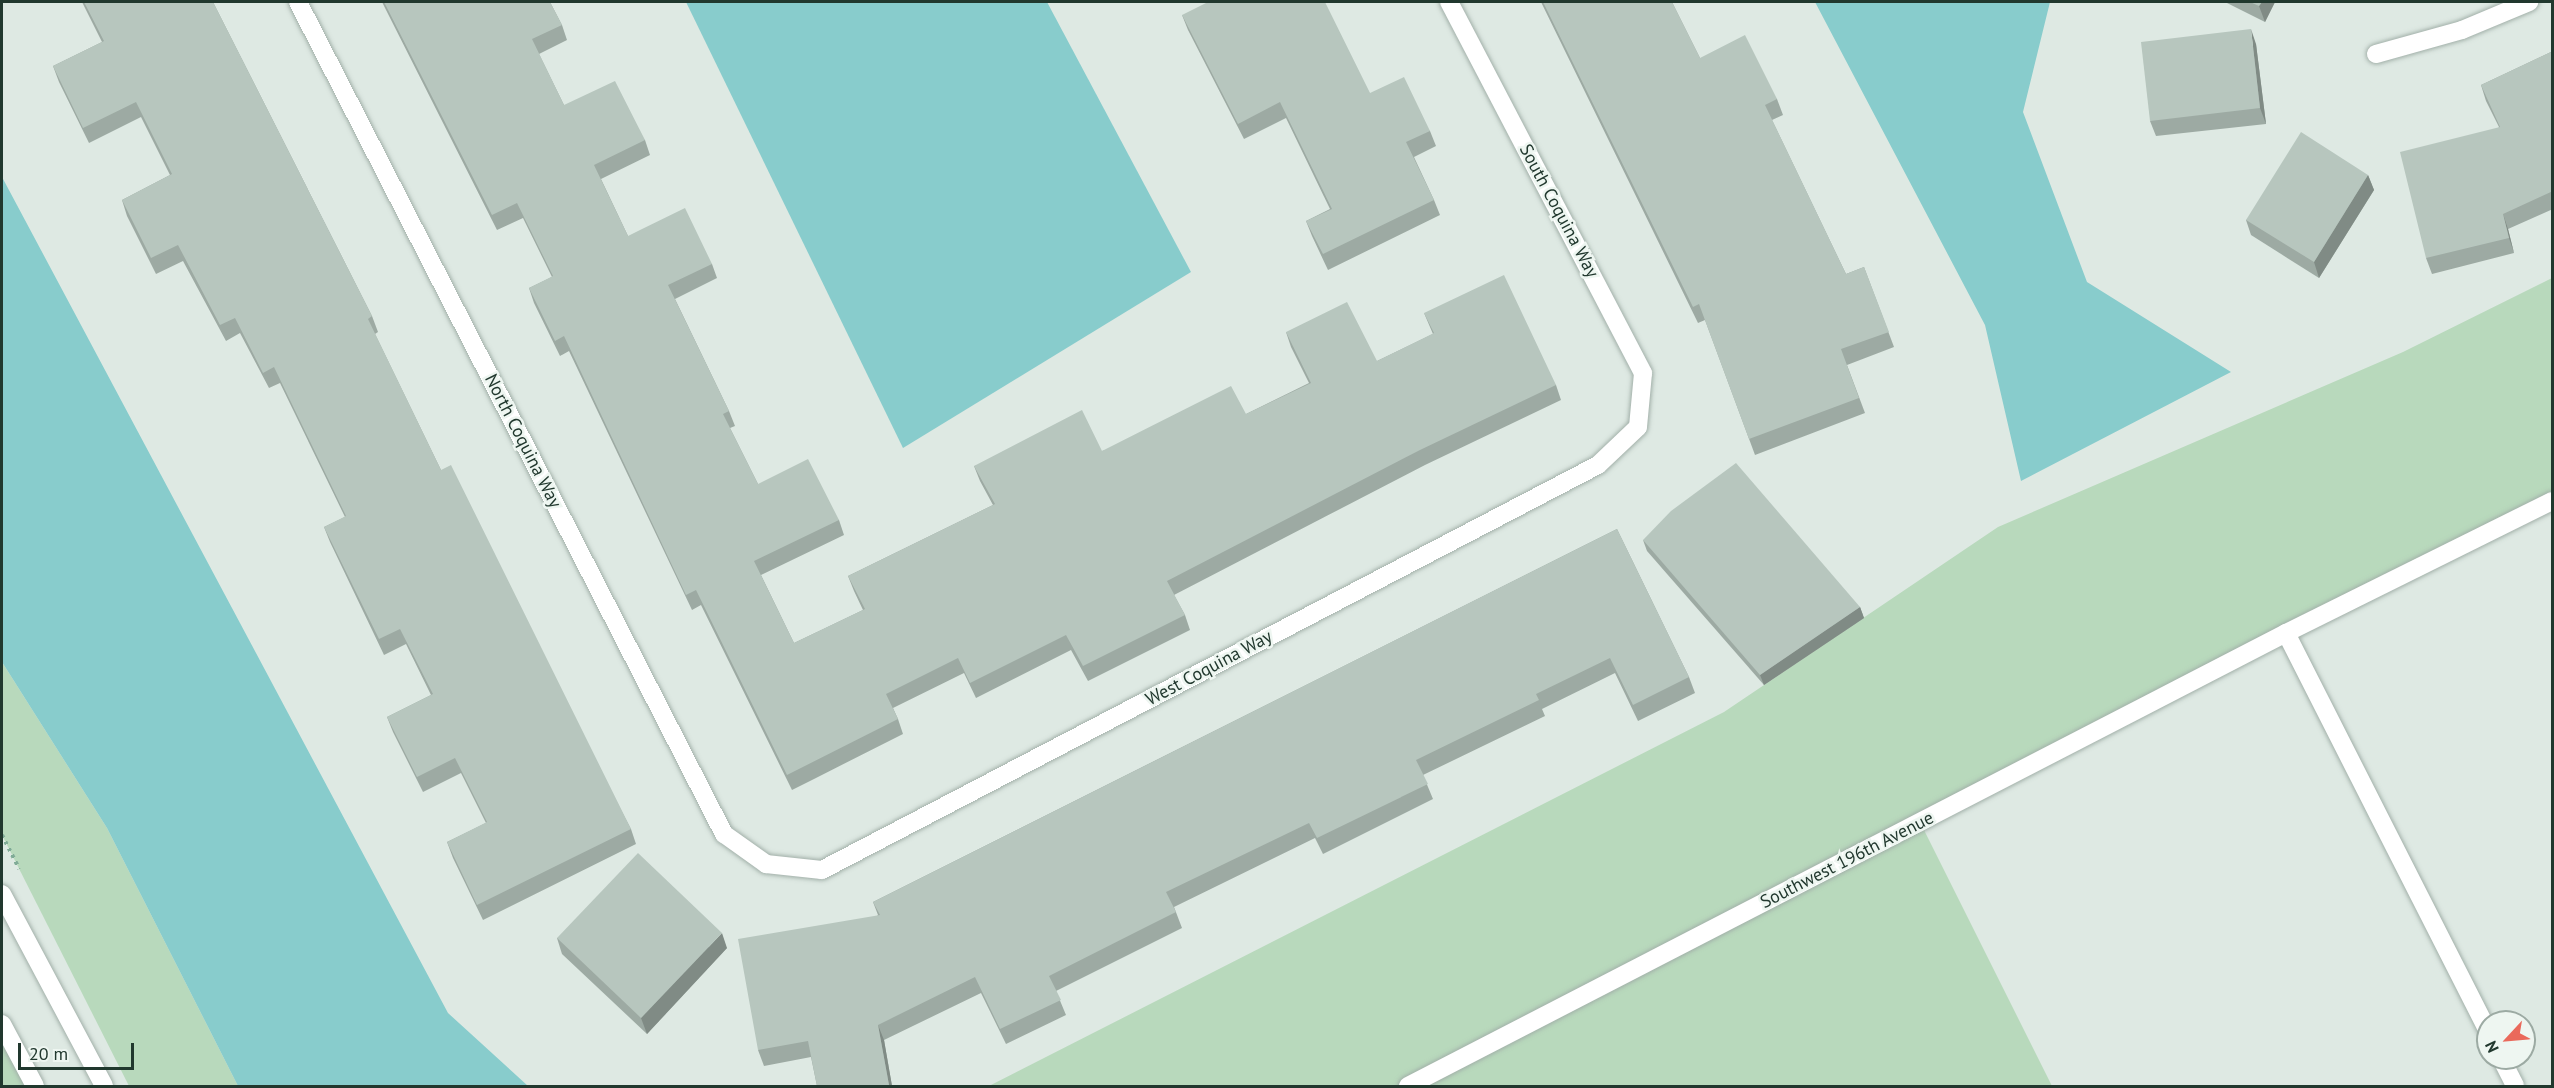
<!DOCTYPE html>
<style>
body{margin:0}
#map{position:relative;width:2554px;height:1088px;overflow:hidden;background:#dee9e3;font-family:"PT Sans",sans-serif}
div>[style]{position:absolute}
.green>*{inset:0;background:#b8d9bc}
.water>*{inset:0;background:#8cc}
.path>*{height:4px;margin-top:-2px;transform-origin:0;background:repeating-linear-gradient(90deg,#80ab97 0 3px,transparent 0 7.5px)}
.roads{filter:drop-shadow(0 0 2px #a2b0a9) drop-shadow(0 0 2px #a2b0a9)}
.minor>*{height:18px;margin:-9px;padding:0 9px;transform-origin:9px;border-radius:9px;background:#fff}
.tertiary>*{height:18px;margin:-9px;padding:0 9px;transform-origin:9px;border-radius:9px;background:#fff}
.wall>*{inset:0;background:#9daaa3}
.shaded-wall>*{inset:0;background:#808b85}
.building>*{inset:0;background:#b7c6be}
span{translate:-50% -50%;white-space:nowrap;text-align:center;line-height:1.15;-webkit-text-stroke:5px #eef6f1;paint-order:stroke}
.street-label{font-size:18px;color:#21382e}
.frame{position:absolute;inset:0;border:3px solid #21382e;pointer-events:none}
.north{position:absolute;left:2476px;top:1010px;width:60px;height:60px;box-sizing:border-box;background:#eef6f1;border:2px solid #9caaa3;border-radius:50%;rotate:244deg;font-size:16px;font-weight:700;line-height:24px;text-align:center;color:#21382e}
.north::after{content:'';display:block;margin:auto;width:21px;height:27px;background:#ea695b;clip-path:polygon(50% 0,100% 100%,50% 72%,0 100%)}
.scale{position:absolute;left:18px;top:1043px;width:116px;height:27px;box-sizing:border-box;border:3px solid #21382e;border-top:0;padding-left:8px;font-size:18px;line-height:21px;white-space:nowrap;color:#21382e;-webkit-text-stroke:4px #eef6f1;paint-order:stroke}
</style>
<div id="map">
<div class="green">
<i style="clip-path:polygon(2552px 278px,2552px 500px,1920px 822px,2052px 1086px,989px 1086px,1724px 712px,1998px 527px,2403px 352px)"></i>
<i style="clip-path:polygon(2px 662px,107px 828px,238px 1086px,129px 1086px,2px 835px)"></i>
<i style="clip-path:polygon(2px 1024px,35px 1086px,2px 1086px)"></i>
</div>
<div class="water">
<i style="clip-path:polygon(686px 2px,1047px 2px,1191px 272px,903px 448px)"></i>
<i style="clip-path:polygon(1815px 2px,2050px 2px,2023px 112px,2087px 282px,2231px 372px,2021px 481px,1985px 325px)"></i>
<i style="clip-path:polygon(2px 177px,448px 1013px,528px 1086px,238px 1086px,107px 828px,2px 662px)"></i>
</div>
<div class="path">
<i style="left:2px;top:835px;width:38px;rotate:63deg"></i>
</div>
<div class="roads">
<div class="minor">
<i style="left:298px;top:2px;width:935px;rotate:62.89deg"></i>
<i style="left:724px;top:834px;width:52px;rotate:35.5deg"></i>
<i style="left:766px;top:864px;width:56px;rotate:6.1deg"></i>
<i style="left:822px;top:870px;width:875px;rotate:-27.56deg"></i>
<i style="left:1598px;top:465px;width:55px;rotate:-43.5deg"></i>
<i style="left:1638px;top:427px;width:54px;rotate:-84.7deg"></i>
<i style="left:1643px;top:373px;width:419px;rotate:-117.6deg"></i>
<i style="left:2376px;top:54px;width:89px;rotate:-15.6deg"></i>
<i style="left:2462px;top:30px;width:73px;rotate:-22.7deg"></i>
<i style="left:2286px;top:633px;width:447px;rotate:63.1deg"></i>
<i style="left:2501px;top:1058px;width:31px;rotate:63deg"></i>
<i style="left:1408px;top:1086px;width:988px;rotate:-27.29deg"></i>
<i style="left:2286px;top:633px;width:297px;rotate:-26.4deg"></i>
</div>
<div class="tertiary">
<i style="left:2px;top:894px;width:217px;rotate:62deg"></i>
<i style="left:2px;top:1024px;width:70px;rotate:62deg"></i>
</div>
</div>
<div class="wall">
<i style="clip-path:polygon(82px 2px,213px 2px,372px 316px,378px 332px,375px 334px,441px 470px,631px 829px,636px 844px,483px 920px,453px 858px,447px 842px,486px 823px,461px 773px,423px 792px,393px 732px,387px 717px,431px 695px,406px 644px,384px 655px,330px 542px,324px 527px,345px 517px,280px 383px,269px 388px,240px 333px,226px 341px,183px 261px,156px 274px,127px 216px,122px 200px,170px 175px,141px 117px,89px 143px,59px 82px,53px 66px,102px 42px)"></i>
<i style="clip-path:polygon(382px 2px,550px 2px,562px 25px,567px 40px,539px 54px,564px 105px,645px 140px,650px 155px,601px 179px,628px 236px,712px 264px,717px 278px,675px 299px,729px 411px,735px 426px,730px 428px,758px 484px,839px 520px,844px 535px,761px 575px,794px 643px,863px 610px,854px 591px,848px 576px,993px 505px,980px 481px,974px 466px,1102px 451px,1246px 414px,1309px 383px,1291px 347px,1286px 332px,1377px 361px,1433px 334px,1424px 313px,1556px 385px,1561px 400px,1425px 465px,1174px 595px,1185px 615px,1190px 630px,1088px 681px,1071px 650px,976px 698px,964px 673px,893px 708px,898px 719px,903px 734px,792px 790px,701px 605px,692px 610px,569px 351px,560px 356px,534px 303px,529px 288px,552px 277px,523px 218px,497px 230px)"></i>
<i style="clip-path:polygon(1541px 2px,1672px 2px,1700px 58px,1777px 99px,1783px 115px,1772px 120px,1846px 274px,1864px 267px,1894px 347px,1847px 365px,1865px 413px,1755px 455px,1705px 320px,1698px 323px)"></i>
<i style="clip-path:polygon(2225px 2px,2275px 2px,2265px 22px)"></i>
<i style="clip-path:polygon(1182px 15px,1370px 93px,1430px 131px,1436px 146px,1414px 157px,1434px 200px,1440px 215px,1328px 270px,1312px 236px,1306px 221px,1330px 209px,1286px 118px,1244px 139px,1188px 30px)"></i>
<i style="clip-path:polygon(2256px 44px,2266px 124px,2156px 136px,2150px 121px)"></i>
<i style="clip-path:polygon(2553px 51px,2553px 209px,2508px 229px,2514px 253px,2432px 274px,2426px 258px,2499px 127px,2486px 101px,2481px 85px)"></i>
<i style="clip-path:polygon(2368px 175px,2374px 190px,2319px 278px,2251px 235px,2246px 220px)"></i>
<i style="clip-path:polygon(1617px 529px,1689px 677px,1695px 693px,1638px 721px,1615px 673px,1542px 709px,1545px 716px,1423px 775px,1433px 799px,1323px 854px,1315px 838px,1174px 907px,1182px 928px,1056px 991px,1066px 1015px,1006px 1044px,981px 993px,884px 1040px,892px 1086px,817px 1086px,811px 1057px,764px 1066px,758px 1050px,878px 915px,873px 902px)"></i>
<i style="clip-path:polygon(1643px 540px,1860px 607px,1864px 618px,1764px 685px,1647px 551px)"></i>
<i style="clip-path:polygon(557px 938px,727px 948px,647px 1034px,562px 954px)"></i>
</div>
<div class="shaded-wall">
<i style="clip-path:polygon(2262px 2px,2275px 2px,2265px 22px,2259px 6px)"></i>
<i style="clip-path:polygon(2251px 29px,2256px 44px,2266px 124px,2260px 108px)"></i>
<i style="clip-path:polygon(2368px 175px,2374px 190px,2319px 278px,2314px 262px)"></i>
<i style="clip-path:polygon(2503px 214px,2508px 229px,2514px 253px,2509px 238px)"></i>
<i style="clip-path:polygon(1860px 607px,1864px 618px,1764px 685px,1760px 675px)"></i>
<i style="clip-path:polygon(722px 933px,727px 948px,647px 1034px,641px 1018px)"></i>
<i style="clip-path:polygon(878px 1025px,884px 1040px,892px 1086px,890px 1086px,889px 1085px)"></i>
</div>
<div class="building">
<i style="clip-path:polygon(84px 2px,213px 2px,372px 316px,368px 319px,441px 470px,451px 465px,631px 829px,477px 905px,447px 842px,487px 822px,455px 758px,417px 777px,387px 717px,433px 694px,400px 629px,379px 639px,324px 527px,346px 516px,274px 367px,263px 373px,235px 318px,220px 325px,178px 245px,151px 258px,122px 200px,172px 174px,136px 102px,83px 128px,53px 66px,104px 41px)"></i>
<i style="clip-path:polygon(384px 2px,550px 2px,562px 25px,532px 39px,564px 105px,615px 81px,645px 140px,594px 165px,628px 236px,685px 208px,712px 264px,668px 285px,729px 411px,723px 414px,758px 484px,808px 459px,839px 520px,754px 561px,794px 643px,865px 609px,848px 576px,995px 504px,974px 466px,1082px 410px,1102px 451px,1231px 386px,1246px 414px,1311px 383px,1286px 332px,1347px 302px,1377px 361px,1434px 333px,1424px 313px,1504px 275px,1556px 385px,1420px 450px,1167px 581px,1185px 615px,1083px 666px,1066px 635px,970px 683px,958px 658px,886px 694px,898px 719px,787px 775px,696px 590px,686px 595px,564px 336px,555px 341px,529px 288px,553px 276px,517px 203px,492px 215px)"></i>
<i style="clip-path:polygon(1208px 2px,1325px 2px,1370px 93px,1404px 77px,1430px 131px,1406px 142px,1434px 200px,1323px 254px,1306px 221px,1332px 209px,1280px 102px,1238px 124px,1182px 15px)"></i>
<i style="clip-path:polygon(1543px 2px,1672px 2px,1700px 58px,1745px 35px,1777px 99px,1765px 105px,1846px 274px,1864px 267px,1889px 332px,1841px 349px,1859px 398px,1749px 439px,1699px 304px,1693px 307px)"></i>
<i style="clip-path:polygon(2250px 2px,2262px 2px,2259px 6px)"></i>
<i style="clip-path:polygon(2251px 29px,2260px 108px,2150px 121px,2141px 42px)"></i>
<i style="clip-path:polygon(2553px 51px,2553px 191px,2503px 214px,2509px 238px,2426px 258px,2400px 152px,2500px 127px,2481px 85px)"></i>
<i style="clip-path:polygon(2301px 132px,2368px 175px,2314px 262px,2246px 220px)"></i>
<i style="clip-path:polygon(1736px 463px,1860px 607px,1760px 675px,1643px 540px,1671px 511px)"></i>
<i style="clip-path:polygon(1617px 529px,1689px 677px,1633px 705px,1610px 658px,1536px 694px,1539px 700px,1416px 760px,1428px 784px,1317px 838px,1309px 823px,1166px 892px,1176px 912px,1049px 976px,1061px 1000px,1000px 1029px,975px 977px,878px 1025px,889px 1085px,882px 1086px,817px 1086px,808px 1041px,758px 1050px,738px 939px,880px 915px,873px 902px)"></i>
<i style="clip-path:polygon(638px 853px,722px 933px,641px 1018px,557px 938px)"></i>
</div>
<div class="street-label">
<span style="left:1559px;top:211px;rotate:62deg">South Coquina Way</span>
<span style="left:523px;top:441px;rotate:63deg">North Coquina Way</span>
<span style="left:1209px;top:668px;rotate:-28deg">West Coquina Way</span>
<span style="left:1847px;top:860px;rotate:-27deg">Southwest 196th Avenue</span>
</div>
<div class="frame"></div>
<div class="north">N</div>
<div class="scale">20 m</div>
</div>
